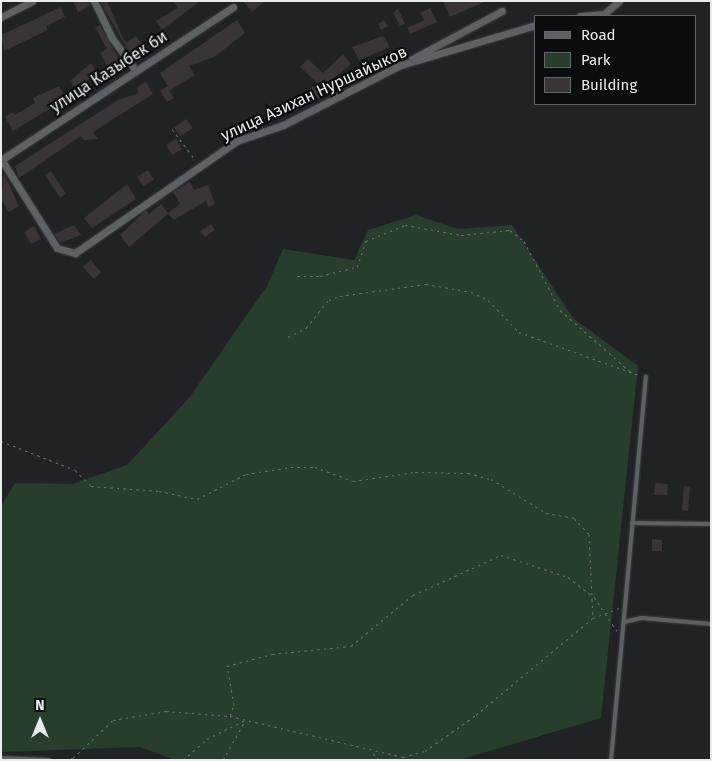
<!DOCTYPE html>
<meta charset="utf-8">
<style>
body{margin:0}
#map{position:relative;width:712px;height:761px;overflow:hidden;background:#202226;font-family:"Fira Sans",sans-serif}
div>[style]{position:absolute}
.green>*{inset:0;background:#273e2d}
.building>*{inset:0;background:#383438}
.path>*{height:1px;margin-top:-0.5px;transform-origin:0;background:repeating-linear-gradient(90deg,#6d6f72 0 2.5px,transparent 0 6.5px)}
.roads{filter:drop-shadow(0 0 1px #3b3d40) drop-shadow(0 0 1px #3b3d40)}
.service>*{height:4px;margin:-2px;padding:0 2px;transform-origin:2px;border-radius:2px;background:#5d6064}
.minor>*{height:7px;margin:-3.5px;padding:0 3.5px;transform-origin:3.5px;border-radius:3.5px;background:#5d6064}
span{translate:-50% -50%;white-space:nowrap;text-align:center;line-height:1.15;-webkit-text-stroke:4.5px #0b0c0d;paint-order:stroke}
.street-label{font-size:16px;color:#eaebee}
.frame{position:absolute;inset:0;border:2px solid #eaebee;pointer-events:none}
.legend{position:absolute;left:534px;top:15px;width:162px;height:90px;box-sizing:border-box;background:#0b0c0d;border:1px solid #646567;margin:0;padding:6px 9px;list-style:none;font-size:15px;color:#eaebee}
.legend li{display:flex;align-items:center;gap:10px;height:25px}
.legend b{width:25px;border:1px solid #646567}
.north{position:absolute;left:15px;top:696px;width:50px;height:50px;-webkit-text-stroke:4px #0b0c0d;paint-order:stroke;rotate:0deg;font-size:14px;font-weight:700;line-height:20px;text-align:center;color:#eaebee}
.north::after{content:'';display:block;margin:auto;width:18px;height:22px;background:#eaebee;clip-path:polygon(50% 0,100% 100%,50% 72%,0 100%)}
</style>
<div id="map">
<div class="green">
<i style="clip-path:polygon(416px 215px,458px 229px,512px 225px,573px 318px,638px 366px,601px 718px,459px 760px,175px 760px,140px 747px,1px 752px,1px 506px,15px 483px,72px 484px,127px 465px,189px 398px,267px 286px,283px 249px,354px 260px,368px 230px)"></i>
</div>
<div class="building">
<i style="clip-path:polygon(73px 1px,89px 1px,90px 6px,78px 12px)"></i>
<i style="clip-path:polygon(100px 1px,107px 1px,123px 39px,127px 42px,136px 36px,143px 45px,130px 54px)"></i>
<i style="clip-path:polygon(174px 1px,200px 1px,162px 30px,156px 21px,178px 8px)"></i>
<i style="clip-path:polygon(243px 1px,265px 1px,252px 12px)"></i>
<i style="clip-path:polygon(443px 1px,486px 1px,450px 17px)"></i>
<i style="clip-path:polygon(61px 7px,65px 17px,46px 26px,48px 30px,4px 51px,1px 35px)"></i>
<i style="clip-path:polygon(430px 8px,437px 22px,410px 34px,407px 28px,424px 20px,420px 13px)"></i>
<i style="clip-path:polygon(398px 9px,405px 24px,400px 26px,393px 12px)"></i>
<i style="clip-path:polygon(237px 20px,245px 33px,214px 57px,189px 66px,195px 75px,169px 91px,174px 98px,167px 102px,160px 91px,168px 86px,160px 73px)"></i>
<i style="clip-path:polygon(384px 20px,388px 26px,381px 30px,378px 24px)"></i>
<i style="clip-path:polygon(100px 25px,120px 61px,108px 68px,100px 53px,107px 49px,95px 27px)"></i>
<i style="clip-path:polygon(383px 36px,390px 47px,359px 60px,352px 47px)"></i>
<i style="clip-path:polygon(343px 54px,351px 64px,319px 91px,323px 98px,319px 100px,310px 89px,317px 83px,300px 67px,308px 59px,323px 73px)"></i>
<i style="clip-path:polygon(91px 63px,98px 75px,74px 87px,71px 80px)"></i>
<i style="clip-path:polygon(146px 82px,153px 94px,93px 132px,98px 139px,84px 140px,81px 136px,19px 178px,15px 166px,118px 100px,139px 93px,136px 88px)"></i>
<i style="clip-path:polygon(59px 86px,65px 95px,51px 104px,53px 107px,13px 131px,5px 117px,13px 112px,15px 115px,35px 103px,33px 98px)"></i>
<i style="clip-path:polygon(186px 119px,193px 128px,181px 136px,174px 128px)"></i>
<i style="clip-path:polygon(176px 139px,182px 149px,172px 155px,166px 145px)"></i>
<i style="clip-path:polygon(148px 170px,154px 180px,143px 186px,137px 177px)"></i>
<i style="clip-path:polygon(51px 171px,66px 194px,60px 198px,45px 175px)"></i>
<i style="clip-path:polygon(4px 173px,19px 206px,9px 212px,1px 199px)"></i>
<i style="clip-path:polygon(190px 182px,194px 190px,208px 185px,215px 204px,208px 207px,206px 201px,174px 220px,168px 214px,129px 247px,120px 235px,146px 210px,149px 214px,161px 204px,168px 213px,180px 204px,173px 192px)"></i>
<i style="clip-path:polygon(127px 184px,136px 199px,92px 228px,84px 218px)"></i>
<i style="clip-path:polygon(211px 224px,215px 230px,205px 237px,200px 231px)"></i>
<i style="clip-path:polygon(74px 225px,81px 235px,60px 243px,54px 234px)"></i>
<i style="clip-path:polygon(34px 226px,41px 239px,31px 244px,24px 232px)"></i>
<i style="clip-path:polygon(91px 260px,101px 272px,94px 279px,83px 267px)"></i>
<i style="clip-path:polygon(655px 483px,668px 484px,667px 495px,654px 495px)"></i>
<i style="clip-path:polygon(684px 486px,690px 487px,688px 511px,682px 510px)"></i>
<i style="clip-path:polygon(652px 539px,662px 540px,662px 551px,652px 551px)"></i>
</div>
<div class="path">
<i style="left:172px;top:129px;width:39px;rotate:53deg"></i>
<i style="left:297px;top:276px;width:23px"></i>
<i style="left:320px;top:276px;width:38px;rotate:-14deg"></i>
<i style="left:357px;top:267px;width:28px;rotate:-71deg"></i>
<i style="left:366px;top:241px;width:42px;rotate:-22.3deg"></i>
<i style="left:405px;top:225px;width:57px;rotate:10.1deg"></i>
<i style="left:461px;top:235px;width:49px;rotate:-5.8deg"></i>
<i style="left:510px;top:230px;width:18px;rotate:38deg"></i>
<i style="left:524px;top:241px;width:78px;rotate:62.4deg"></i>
<i style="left:560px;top:310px;width:97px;rotate:41.2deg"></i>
<i style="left:288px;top:337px;width:20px;rotate:-27deg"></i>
<i style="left:306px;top:328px;width:36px;rotate:-51deg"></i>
<i style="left:329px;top:300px;width:12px;rotate:-20deg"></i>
<i style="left:340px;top:296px;width:87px;rotate:-7.9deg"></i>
<i style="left:426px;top:284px;width:46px;rotate:10.1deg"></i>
<i style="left:471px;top:292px;width:19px;rotate:25deg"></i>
<i style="left:488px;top:300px;width:45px;rotate:45.9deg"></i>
<i style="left:519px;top:332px;width:130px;rotate:19.8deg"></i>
<i style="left:1px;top:441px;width:79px;rotate:21.4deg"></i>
<i style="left:75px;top:470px;width:23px;rotate:45deg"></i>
<i style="left:91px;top:486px;width:68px;rotate:4.2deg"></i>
<i style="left:159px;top:491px;width:39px;rotate:12deg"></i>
<i style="left:197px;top:499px;width:55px;rotate:-27deg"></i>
<i style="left:246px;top:474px;width:46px;rotate:-8.8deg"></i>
<i style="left:291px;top:467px;width:24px"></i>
<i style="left:315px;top:467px;width:40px;rotate:20.2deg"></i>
<i style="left:353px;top:481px;width:63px;rotate:-8.3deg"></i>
<i style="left:415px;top:472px;width:53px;rotate:1.1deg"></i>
<i style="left:468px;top:473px;width:24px;rotate:15deg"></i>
<i style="left:491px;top:479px;width:65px;rotate:31.7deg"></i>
<i style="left:546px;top:513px;width:28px;rotate:10deg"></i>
<i style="left:574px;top:518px;width:22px;rotate:47deg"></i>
<i style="left:589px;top:534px;width:84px;rotate:87.3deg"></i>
<i style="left:230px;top:716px;width:12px;rotate:-70deg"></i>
<i style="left:234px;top:705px;width:40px;rotate:-100deg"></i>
<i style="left:227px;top:666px;width:47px;rotate:-14.9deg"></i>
<i style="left:272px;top:654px;width:79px;rotate:-5.8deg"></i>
<i style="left:351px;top:646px;width:80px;rotate:-39.4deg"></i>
<i style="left:413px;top:595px;width:97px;rotate:-24.4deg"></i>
<i style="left:501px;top:555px;width:71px;rotate:18.2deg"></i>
<i style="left:568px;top:577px;width:33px;rotate:38deg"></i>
<i style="left:594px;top:597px;width:41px;rotate:55.9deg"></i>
<i style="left:373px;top:753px;width:9px;rotate:49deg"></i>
<i style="left:65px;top:760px;width:8px;rotate:-14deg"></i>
<i style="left:73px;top:758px;width:55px;rotate:-43.5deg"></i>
<i style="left:113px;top:720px;width:54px;rotate:-9.6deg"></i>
<i style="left:166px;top:711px;width:64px;rotate:4.5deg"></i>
<i style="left:230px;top:716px;width:178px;rotate:13.3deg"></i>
<i style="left:403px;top:757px;width:23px;rotate:-15deg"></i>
<i style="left:425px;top:751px;width:62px;rotate:-35.2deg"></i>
<i style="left:476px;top:715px;width:152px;rotate:-39.7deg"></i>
<i style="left:593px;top:618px;width:28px;rotate:-21deg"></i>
<i style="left:183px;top:760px;width:32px;rotate:-41deg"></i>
<i style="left:207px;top:739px;width:42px;rotate:-26.6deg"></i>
<i style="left:223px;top:760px;width:45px;rotate:-60.6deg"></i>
</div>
<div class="roads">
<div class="service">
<i style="left:632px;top:523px;width:79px;rotate:0.7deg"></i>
<i style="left:624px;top:622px;width:18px;rotate:-13deg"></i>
<i style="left:642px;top:618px;width:69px;rotate:5deg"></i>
<i style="left:1px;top:758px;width:48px;rotate:2.4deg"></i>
<i style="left:611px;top:760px;width:385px;rotate:-84.8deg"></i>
</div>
<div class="minor">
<i style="left:94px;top:1px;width:41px;rotate:64.1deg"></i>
<i style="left:112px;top:38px;width:41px;rotate:54deg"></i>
<i style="left:580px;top:16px;width:24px;rotate:-5deg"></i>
<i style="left:604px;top:14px;width:20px;rotate:-41deg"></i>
<i style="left:1px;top:17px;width:35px;rotate:-27deg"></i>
<i style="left:412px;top:59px;width:102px;rotate:-28.1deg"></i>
<i style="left:1px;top:159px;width:105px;rotate:57.8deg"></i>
<i style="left:57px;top:248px;width:19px;rotate:16deg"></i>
<i style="left:75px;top:253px;width:197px;rotate:-34.7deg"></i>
<i style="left:237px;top:141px;width:49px;rotate:-19.2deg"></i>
<i style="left:283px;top:125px;width:132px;rotate:-27deg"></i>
<i style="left:401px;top:65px;width:141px;rotate:-16.5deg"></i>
<i style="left:1px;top:160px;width:278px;rotate:-33.4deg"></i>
</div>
</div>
<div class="street-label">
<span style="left:109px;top:72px;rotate:-33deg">улица Казыбек би</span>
<span style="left:314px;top:94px;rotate:-25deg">улица Азихан Нуршайыков</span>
</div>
<div class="frame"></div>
<ul class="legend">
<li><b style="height:6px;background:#5d6064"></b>Road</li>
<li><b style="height:14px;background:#273e2d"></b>Park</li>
<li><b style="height:14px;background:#383438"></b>Building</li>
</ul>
<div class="north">N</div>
</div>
